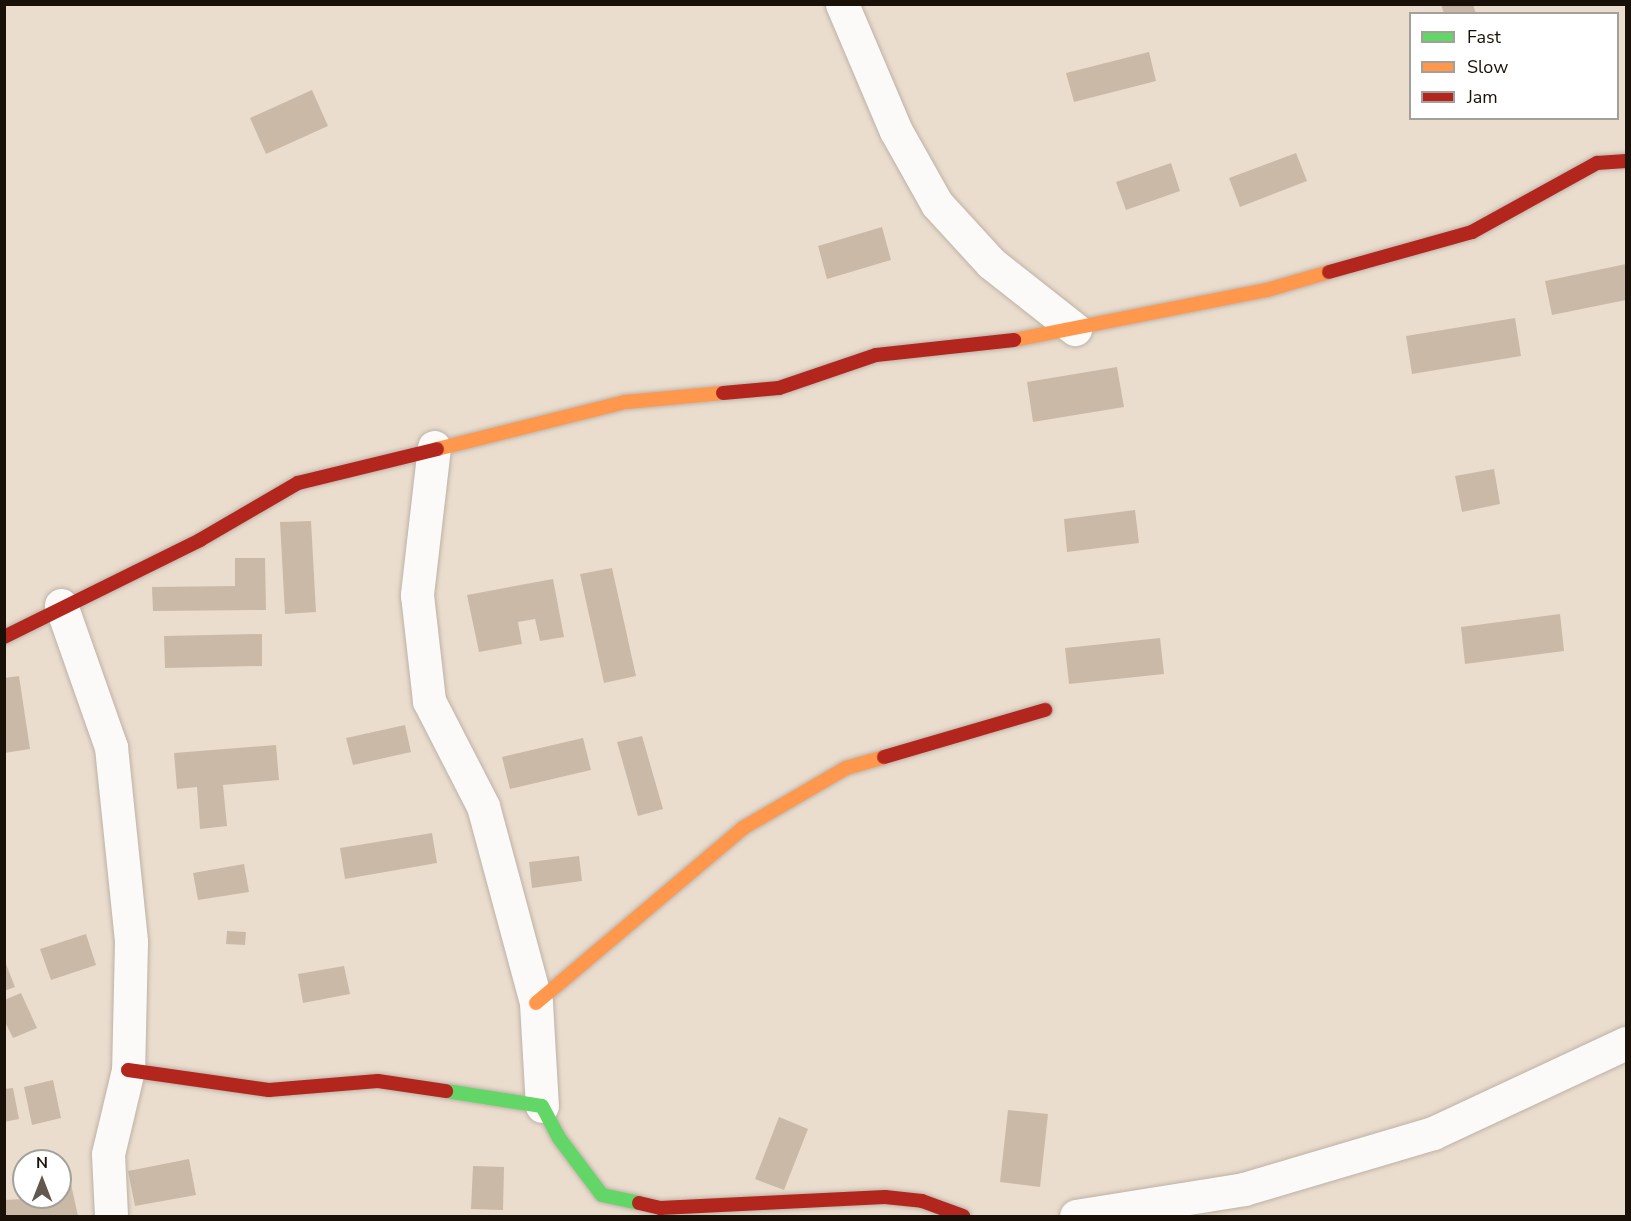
<!DOCTYPE html>
<style>
body{margin:0}
#map{position:relative;width:1631px;height:1221px;overflow:hidden;background:#ebddce;font-family:"Nunito Sans",sans-serif}
div>[style]{position:absolute}
.building>*{inset:0;background:#cab9a6}
.roads{filter:drop-shadow(0 0 2px #bdb2a6) drop-shadow(0 0 2px #bdb2a6)}
.street>*{height:33px;margin:-16.5px;padding:0 16.5px;transform-origin:16.5px;border-radius:16.5px;background:#fcfaf8}
.fast>*{height:14px;margin:-7px;padding:0 7px;transform-origin:7px;border-radius:7px;background:#63d668}
.slow>*{height:14px;margin:-7px;padding:0 7px;transform-origin:7px;border-radius:7px;background:#ff974d}
.jam>*{height:14px;margin:-7px;padding:0 7px;transform-origin:7px;border-radius:7px;background:#b3261e}
span{translate:-50% -50%;white-space:nowrap;text-align:center;line-height:1.15;-webkit-text-stroke:5px #fff;paint-order:stroke}
.frame{position:absolute;inset:0;border:6px solid #191107;pointer-events:none}
.legend{position:absolute;left:1409px;top:12px;width:210px;height:108px;box-sizing:border-box;background:#fff;border:2px solid #a3a09c;margin:0;padding:8px 10px;list-style:none;font-size:18px;color:#191107}
.legend li{display:flex;align-items:center;gap:12px;height:30px}
.legend b{width:30px;border:2px solid #a3a09c}
.north{position:absolute;left:12px;top:1149px;width:60px;height:60px;box-sizing:border-box;background:#fff;border:2px solid #a3a09c;border-radius:50%;rotate:0deg;font-size:16px;font-weight:700;line-height:24px;text-align:center;color:#191107}
.north::after{content:'';display:block;margin:auto;width:21px;height:27px;background:#62584d;clip-path:polygon(50% 0,100% 100%,50% 72%,0 100%)}
</style>
<div id="map">
<div class="building">
<i style="clip-path:polygon(1441px 4px,1473px 4px,1476px 14px,1444px 14px)"></i>
<i style="clip-path:polygon(1149px 52px,1156px 81px,1074px 102px,1066px 73px)"></i>
<i style="clip-path:polygon(312px 90px,328px 126px,266px 154px,250px 118px)"></i>
<i style="clip-path:polygon(1296px 153px,1307px 181px,1240px 207px,1229px 178px)"></i>
<i style="clip-path:polygon(1171px 163px,1180px 191px,1126px 210px,1116px 182px)"></i>
<i style="clip-path:polygon(882px 227px,891px 260px,827px 279px,818px 246px)"></i>
<i style="clip-path:polygon(1626px 264px,1626px 300px,1552px 315px,1545px 281px)"></i>
<i style="clip-path:polygon(1515px 318px,1521px 356px,1412px 374px,1406px 336px)"></i>
<i style="clip-path:polygon(1117px 367px,1124px 407px,1033px 422px,1027px 382px)"></i>
<i style="clip-path:polygon(1494px 469px,1500px 504px,1462px 512px,1455px 476px)"></i>
<i style="clip-path:polygon(1135px 510px,1139px 543px,1067px 552px,1064px 519px)"></i>
<i style="clip-path:polygon(311px 521px,316px 612px,285px 614px,280px 522px)"></i>
<i style="clip-path:polygon(235px 558px,265px 558px,266px 610px,153px 611px,152px 587px,235px 586px)"></i>
<i style="clip-path:polygon(612px 568px,636px 676px,604px 683px,580px 574px)"></i>
<i style="clip-path:polygon(553px 579px,564px 637px,540px 641px,535px 619px,518px 622px,522px 644px,479px 652px,467px 595px)"></i>
<i style="clip-path:polygon(1560px 614px,1564px 651px,1465px 664px,1461px 627px)"></i>
<i style="clip-path:polygon(262px 634px,262px 666px,165px 668px,164px 636px)"></i>
<i style="clip-path:polygon(1160px 638px,1164px 674px,1069px 684px,1065px 648px)"></i>
<i style="clip-path:polygon(19px 676px,30px 749px,4px 753px,4px 678px)"></i>
<i style="clip-path:polygon(405px 725px,411px 752px,353px 765px,346px 738px)"></i>
<i style="clip-path:polygon(642px 736px,663px 809px,638px 816px,617px 742px)"></i>
<i style="clip-path:polygon(583px 738px,591px 770px,510px 789px,502px 757px)"></i>
<i style="clip-path:polygon(276px 745px,279px 780px,223px 785px,227px 826px,200px 829px,197px 787px,177px 789px,174px 753px)"></i>
<i style="clip-path:polygon(432px 833px,437px 863px,345px 879px,340px 848px)"></i>
<i style="clip-path:polygon(579px 856px,582px 881px,532px 888px,529px 862px)"></i>
<i style="clip-path:polygon(244px 864px,249px 892px,198px 900px,193px 873px)"></i>
<i style="clip-path:polygon(227px 931px,246px 932px,245px 945px,226px 944px)"></i>
<i style="clip-path:polygon(86px 934px,96px 965px,51px 980px,40px 949px)"></i>
<i style="clip-path:polygon(4px 959px,15px 987px,4px 991px)"></i>
<i style="clip-path:polygon(344px 966px,350px 994px,303px 1003px,298px 974px)"></i>
<i style="clip-path:polygon(21px 993px,37px 1028px,13px 1038px,4px 1020px,4px 1000px)"></i>
<i style="clip-path:polygon(53px 1080px,61px 1118px,32px 1125px,24px 1087px)"></i>
<i style="clip-path:polygon(13px 1088px,19px 1119px,4px 1122px,4px 1089px)"></i>
<i style="clip-path:polygon(1008px 1110px,1048px 1114px,1040px 1187px,1000px 1182px)"></i>
<i style="clip-path:polygon(779px 1117px,808px 1129px,784px 1190px,755px 1179px)"></i>
<i style="clip-path:polygon(189px 1159px,196px 1195px,135px 1206px,128px 1171px)"></i>
<i style="clip-path:polygon(473px 1166px,504px 1167px,503px 1210px,471px 1209px)"></i>
<i style="clip-path:polygon(71px 1184px,78px 1216px,4px 1216px,4px 1200px,60px 1197px,60px 1187px)"></i>
</div>
<div class="roads">
<div class="street">
<i style="left:842px;top:4px;width:138px;rotate:67deg"></i>
<i style="left:896px;top:131px;width:84px;rotate:60.7deg"></i>
<i style="left:937px;top:204px;width:80px;rotate:47.5deg"></i>
<i style="left:991px;top:263px;width:107px;rotate:38.2deg"></i>
<i style="left:434px;top:447px;width:149px;rotate:96.6deg"></i>
<i style="left:417px;top:595px;width:107px;rotate:83.5deg"></i>
<i style="left:429px;top:701px;width:118px;rotate:62.8deg"></i>
<i style="left:483px;top:806px;width:204px;rotate:74.9deg"></i>
<i style="left:536px;top:1003px;width:103px;rotate:86.7deg"></i>
<i style="left:61px;top:605px;width:151px;rotate:70.6deg"></i>
<i style="left:111px;top:747px;width:196px;rotate:84.1deg"></i>
<i style="left:131px;top:942px;width:128px;rotate:91.3deg"></i>
<i style="left:128px;top:1070px;width:86px;rotate:103.4deg"></i>
<i style="left:108px;top:1154px;width:62px;rotate:87.2deg"></i>
<i style="left:1076px;top:1216px;width:170px;rotate:-9.1deg"></i>
<i style="left:1244px;top:1189px;width:197px;rotate:-16.5deg"></i>
<i style="left:1433px;top:1133px;width:213px;rotate:-25deg"></i>
</div>
<div class="fast">
<i style="left:446px;top:1091px;width:97px;rotate:8.9deg"></i>
<i style="left:542px;top:1106px;width:36px;rotate:62deg"></i>
<i style="left:559px;top:1138px;width:71px;rotate:53deg"></i>
<i style="left:602px;top:1195px;width:38px;rotate:12deg"></i>
</div>
<div class="slow">
<i style="left:1014px;top:340px;width:258px;rotate:-11.2deg"></i>
<i style="left:1267px;top:290px;width:65px;rotate:-16.2deg"></i>
<i style="left:437px;top:449px;width:195px;rotate:-14deg"></i>
<i style="left:626px;top:402px;width:97px;rotate:-5.3deg"></i>
<i style="left:536px;top:1003px;width:271px;rotate:-40.2deg"></i>
<i style="left:743px;top:828px;width:119px;rotate:-30.2deg"></i>
<i style="left:846px;top:768px;width:40px;rotate:-16deg"></i>
</div>
<div class="jam">
<i style="left:1329px;top:272px;width:148px;rotate:-15.6deg"></i>
<i style="left:1472px;top:232px;width:143px;rotate:-28.9deg"></i>
<i style="left:1597px;top:163px;width:29px;rotate:-4deg"></i>
<i style="left:723px;top:393px;width:56px;rotate:-5.1deg"></i>
<i style="left:779px;top:388px;width:102px;rotate:-18.8deg"></i>
<i style="left:876px;top:355px;width:139px;rotate:-6.2deg"></i>
<i style="left:4px;top:637px;width:219px;rotate:-26.3deg"></i>
<i style="left:200px;top:540px;width:113px;rotate:-30.2deg"></i>
<i style="left:298px;top:483px;width:143px;rotate:-13.7deg"></i>
<i style="left:884px;top:757px;width:168px;rotate:-16.3deg"></i>
<i style="left:128px;top:1070px;width:142px;rotate:8.1deg"></i>
<i style="left:269px;top:1090px;width:109px;rotate:-4.7deg"></i>
<i style="left:378px;top:1081px;width:69px;rotate:8.4deg"></i>
<i style="left:639px;top:1203px;width:22px;rotate:13deg"></i>
<i style="left:660px;top:1208px;width:225px;rotate:-2.8deg"></i>
<i style="left:885px;top:1197px;width:37px;rotate:6deg"></i>
<i style="left:922px;top:1201px;width:44px;rotate:20.1deg"></i>
</div>
</div>
<div class="frame"></div>
<ul class="legend">
<li><b style="height:8px;background:#63d668"></b>Fast</li>
<li><b style="height:8px;background:#ff974d"></b>Slow</li>
<li><b style="height:8px;background:#b3261e"></b>Jam</li>
</ul>
<div class="north">N</div>
</div>
